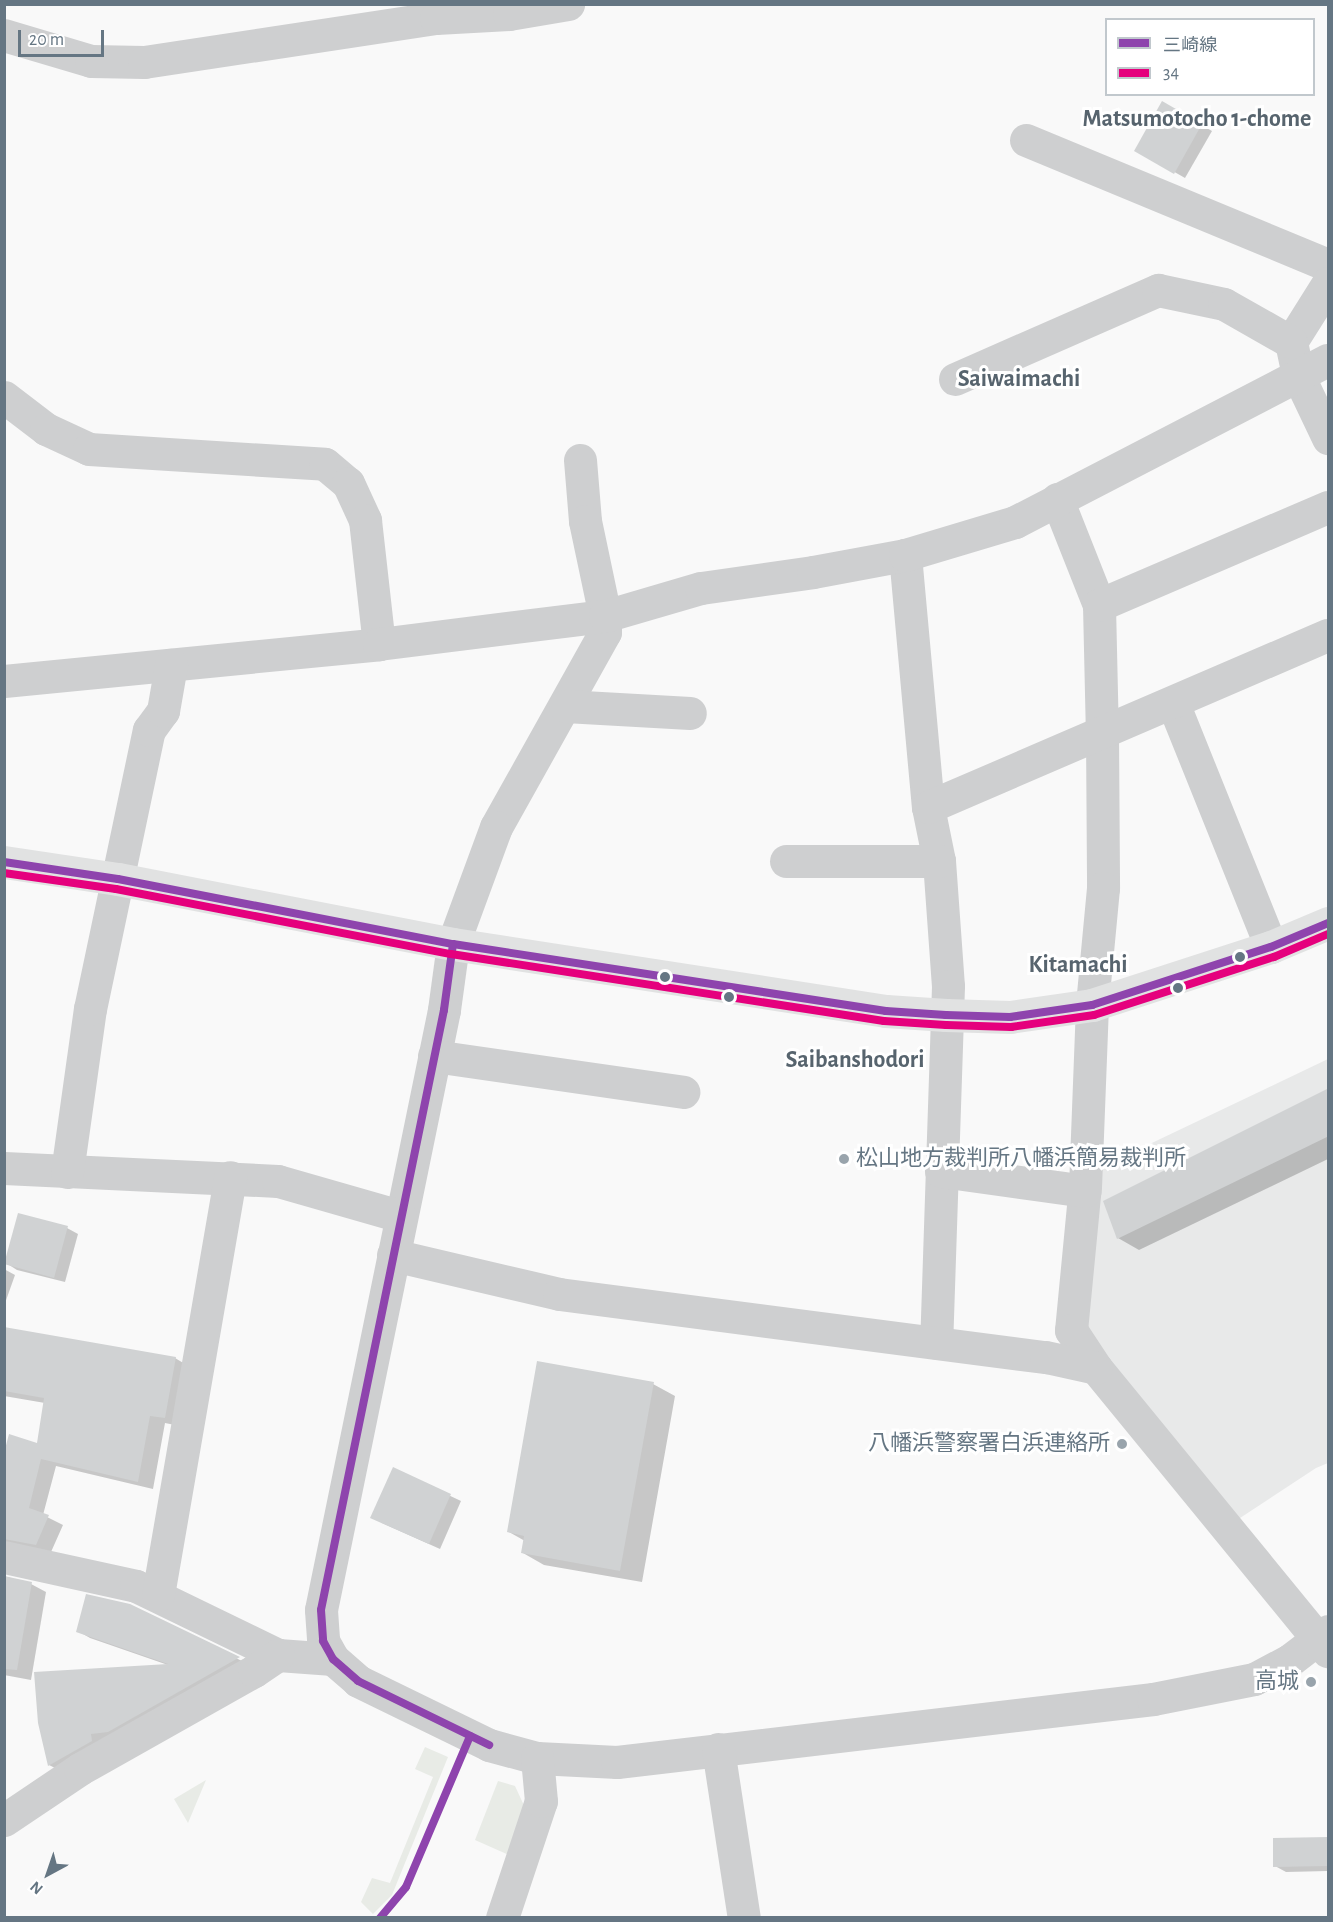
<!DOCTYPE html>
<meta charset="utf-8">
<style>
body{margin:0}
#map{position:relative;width:1333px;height:1922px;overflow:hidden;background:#f9f9f9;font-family:"Alegreya Sans","Noto Sans JP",sans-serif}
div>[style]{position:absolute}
.built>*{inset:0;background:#e8e9e9}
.green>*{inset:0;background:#e8ebe6}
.shadow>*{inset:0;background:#0003}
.building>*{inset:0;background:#d0d2d3}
.minor>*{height:33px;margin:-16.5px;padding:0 16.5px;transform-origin:16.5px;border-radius:16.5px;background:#cecfd0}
.major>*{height:33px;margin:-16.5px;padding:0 16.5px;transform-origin:16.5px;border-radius:16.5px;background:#e1e2e2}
.bus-1>*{height:8px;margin:-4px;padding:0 4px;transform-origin:4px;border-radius:4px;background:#8e44ad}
.bus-2>*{height:8px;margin:-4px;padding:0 4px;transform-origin:4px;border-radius:4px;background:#e5007d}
.dots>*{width:16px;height:16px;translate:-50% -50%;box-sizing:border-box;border:3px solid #fff;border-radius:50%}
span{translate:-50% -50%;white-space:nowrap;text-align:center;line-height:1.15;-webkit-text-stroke:6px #fff;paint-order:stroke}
.poi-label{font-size:22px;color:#657683}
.left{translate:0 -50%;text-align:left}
.right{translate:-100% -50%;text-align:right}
.neighbourhood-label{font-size:24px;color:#57646e;font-weight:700}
.frame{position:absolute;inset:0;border:6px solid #657683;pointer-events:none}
.legend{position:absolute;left:1105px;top:18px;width:210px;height:78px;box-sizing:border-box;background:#fff;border:2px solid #c1c8cd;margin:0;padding:8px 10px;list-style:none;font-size:18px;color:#657683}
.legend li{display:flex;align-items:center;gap:12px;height:30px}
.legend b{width:30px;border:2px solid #c1c8cd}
.north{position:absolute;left:18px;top:1844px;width:60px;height:60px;-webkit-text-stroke:4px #fff;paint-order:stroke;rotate:220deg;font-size:16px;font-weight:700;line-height:24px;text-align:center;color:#657683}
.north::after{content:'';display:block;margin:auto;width:21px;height:27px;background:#657683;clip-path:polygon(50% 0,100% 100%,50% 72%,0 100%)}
.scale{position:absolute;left:18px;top:30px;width:86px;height:27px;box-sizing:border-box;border:3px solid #657683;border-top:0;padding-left:8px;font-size:18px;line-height:21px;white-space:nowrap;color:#657683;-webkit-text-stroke:4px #fff;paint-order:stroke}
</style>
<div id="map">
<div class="built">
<i style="clip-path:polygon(1328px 1059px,1328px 1463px,1316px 1468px,1237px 1520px,1082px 1326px,1093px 1171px)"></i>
</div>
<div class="green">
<i style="clip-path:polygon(425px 1747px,448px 1757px,392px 1895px,373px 1914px,361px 1902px,372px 1878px,390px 1883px,433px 1777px,415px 1769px)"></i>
<i style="clip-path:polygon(206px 1780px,188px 1823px,174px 1799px)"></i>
<i style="clip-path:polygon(498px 1781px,515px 1786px,527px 1812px,511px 1856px,475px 1840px)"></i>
</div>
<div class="shadow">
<i style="clip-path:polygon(1163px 103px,1212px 131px,1185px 178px,1136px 150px)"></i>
<i style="clip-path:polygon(1328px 1090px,1328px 1159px,1139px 1250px,1118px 1238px)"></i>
<i style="clip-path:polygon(67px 1228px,78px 1234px,65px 1282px,17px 1270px,6px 1263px)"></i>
<i style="clip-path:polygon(4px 1269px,15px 1275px,4px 1306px)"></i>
<i style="clip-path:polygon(4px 1329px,175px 1358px,190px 1367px,180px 1426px,165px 1423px,153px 1489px,56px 1466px,43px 1515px,63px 1525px,51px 1552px,4px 1554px,4px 1459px,38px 1445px,45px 1403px,4px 1396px)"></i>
<i style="clip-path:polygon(653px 1384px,675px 1396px,642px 1582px,544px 1565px,523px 1553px,525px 1541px,509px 1532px)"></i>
<i style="clip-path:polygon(393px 1469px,461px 1501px,440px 1549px,382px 1523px)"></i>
<i style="clip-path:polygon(4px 1576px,31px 1584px,46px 1592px,31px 1680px,4px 1675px)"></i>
<i style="clip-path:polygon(129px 1605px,250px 1665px,61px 1771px,49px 1765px,168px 1665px,90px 1638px,78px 1631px)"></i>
<i style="clip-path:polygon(1328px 1839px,1328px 1871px,1286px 1872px,1275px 1866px)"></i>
</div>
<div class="building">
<i style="clip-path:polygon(1162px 101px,1202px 124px,1174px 174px,1134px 151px)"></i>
<i style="clip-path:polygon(1329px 1088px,1329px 1136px,1117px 1239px,1103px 1201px)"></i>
<i style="clip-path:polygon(18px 1213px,68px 1226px,54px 1278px,4px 1264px)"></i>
<i style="clip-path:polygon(4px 1327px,176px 1357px,165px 1418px,150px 1416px,138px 1482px,41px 1459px,29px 1508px,49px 1515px,36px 1545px,4px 1539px,4px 1453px,9px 1434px,37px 1443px,44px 1398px,4px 1391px)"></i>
<i style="clip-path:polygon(537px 1361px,654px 1382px,620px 1571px,521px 1553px,524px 1536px,507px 1532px)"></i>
<i style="clip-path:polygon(393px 1467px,451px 1494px,429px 1544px,370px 1518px)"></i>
<i style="clip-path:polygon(4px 1576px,32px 1582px,17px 1670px,4px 1669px)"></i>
<i style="clip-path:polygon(86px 1594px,130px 1604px,240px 1657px,108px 1732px,91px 1734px,92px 1741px,48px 1766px,38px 1723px,34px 1672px,168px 1664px,76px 1632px)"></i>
<i style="clip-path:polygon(1329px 1837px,1329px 1866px,1273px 1867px,1273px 1838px)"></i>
</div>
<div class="minor">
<i style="left:4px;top:35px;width:91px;rotate:16.6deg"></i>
<i style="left:91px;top:61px;width:53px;rotate:1.1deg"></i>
<i style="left:144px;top:62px;width:295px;rotate:-8.6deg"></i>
<i style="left:436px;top:18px;width:73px;rotate:-3.1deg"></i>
<i style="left:509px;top:14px;width:60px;rotate:-9.6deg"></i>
<i style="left:1026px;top:140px;width:327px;rotate:22.5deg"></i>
<i style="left:1328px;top:283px;width:70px;rotate:122.1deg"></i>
<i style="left:1291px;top:342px;width:34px;rotate:78deg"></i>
<i style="left:1298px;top:375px;width:70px;rotate:64.5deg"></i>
<i style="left:955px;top:379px;width:222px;rotate:-23.7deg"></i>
<i style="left:1158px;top:290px;width:67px;rotate:12deg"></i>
<i style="left:1224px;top:304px;width:77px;rotate:29.6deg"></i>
<i style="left:4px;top:397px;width:53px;rotate:37.3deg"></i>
<i style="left:46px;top:429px;width:47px;rotate:24.9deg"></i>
<i style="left:89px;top:449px;width:236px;rotate:3.6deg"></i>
<i style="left:325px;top:464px;width:30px;rotate:40deg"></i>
<i style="left:348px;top:483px;width:41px;rotate:65.3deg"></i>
<i style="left:365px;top:520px;width:125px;rotate:83.6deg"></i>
<i style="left:580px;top:460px;width:61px;rotate:85.3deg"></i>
<i style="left:585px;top:521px;width:97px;rotate:78.1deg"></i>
<i style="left:605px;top:616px;width:16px;rotate:90deg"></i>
<i style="left:605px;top:632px;width:223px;rotate:119.2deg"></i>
<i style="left:496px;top:827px;width:125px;rotate:110.2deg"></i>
<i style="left:453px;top:944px;width:67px;rotate:97.8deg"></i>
<i style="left:444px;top:1010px;width:612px;rotate:101.59deg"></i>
<i style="left:321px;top:1610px;width:31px;rotate:86deg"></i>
<i style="left:323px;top:1641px;width:21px;rotate:61deg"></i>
<i style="left:333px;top:1659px;width:33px;rotate:41deg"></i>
<i style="left:358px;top:1681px;width:146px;rotate:26deg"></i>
<i style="left:489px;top:1745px;width:50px;rotate:15.2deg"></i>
<i style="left:537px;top:1758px;width:80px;rotate:2.9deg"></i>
<i style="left:617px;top:1762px;width:540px;rotate:-6.7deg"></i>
<i style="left:1153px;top:1699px;width:103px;rotate:-11.2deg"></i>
<i style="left:1254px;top:1679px;width:41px;rotate:-27.8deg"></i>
<i style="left:1290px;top:1660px;width:48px;rotate:-37.3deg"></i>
<i style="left:1057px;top:499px;width:114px;rotate:68.4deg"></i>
<i style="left:1099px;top:605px;width:129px;rotate:88.7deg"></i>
<i style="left:1102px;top:734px;width:154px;rotate:89.6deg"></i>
<i style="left:1103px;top:888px;width:118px;rotate:95.4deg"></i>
<i style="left:1092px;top:1005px;width:180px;rotate:92.2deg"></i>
<i style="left:1085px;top:1185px;width:146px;rotate:95.5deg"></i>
<i style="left:1071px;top:1330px;width:45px;rotate:56.7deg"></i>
<i style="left:1096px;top:1368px;width:366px;rotate:50.7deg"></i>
<i style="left:905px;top:555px;width:253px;rotate:84.8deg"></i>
<i style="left:928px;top:807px;width:55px;rotate:78.5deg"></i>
<i style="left:939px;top:861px;width:125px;rotate:85.9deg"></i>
<i style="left:948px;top:986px;width:357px;rotate:91.9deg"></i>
<i style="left:1099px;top:605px;width:249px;rotate:-23.2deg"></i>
<i style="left:4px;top:681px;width:377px;rotate:-5.6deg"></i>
<i style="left:379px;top:644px;width:228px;rotate:-7.1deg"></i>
<i style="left:605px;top:616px;width:100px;rotate:-16.3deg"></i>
<i style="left:701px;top:588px;width:113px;rotate:-8.1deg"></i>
<i style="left:813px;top:572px;width:94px;rotate:-10.5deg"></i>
<i style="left:905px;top:555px;width:115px;rotate:-16.7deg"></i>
<i style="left:1015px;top:522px;width:352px;rotate:-27.4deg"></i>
<i style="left:1173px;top:703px;width:263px;rotate:68.1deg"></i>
<i style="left:565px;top:706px;width:125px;rotate:3.2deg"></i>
<i style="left:928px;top:807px;width:435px;rotate:-23.3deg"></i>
<i style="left:786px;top:861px;width:153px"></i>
<i style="left:434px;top:1056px;width:252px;rotate:8.2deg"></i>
<i style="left:4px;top:1168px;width:274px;rotate:2.7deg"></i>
<i style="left:278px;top:1181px;width:127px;rotate:16deg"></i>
<i style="left:941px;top:1171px;width:145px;rotate:7.9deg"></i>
<i style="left:67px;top:1172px;width:165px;rotate:-82deg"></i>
<i style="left:90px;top:1009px;width:285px;rotate:-78.1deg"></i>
<i style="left:149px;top:730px;width:24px;rotate:-54deg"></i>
<i style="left:163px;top:711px;width:47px;rotate:-80.1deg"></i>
<i style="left:393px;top:1255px;width:171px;rotate:13.2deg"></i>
<i style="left:559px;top:1294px;width:491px;rotate:7.4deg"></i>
<i style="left:1046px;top:1357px;width:51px;rotate:12.4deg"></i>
<i style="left:4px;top:1557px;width:135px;rotate:12.4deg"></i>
<i style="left:136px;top:1586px;width:158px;rotate:25.9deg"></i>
<i style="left:278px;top:1655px;width:55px;rotate:4.2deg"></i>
<i style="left:158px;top:1595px;width:424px;rotate:-80.2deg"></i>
<i style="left:718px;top:1749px;width:171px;rotate:81.3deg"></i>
<i style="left:4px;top:1820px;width:92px;rotate:-33.9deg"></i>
<i style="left:80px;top:1769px;width:200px;rotate:-29.4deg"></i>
<i style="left:254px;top:1671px;width:29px;rotate:-34deg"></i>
<i style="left:502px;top:1918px;width:123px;rotate:-71.6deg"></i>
<i style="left:541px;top:1801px;width:43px;rotate:-95.3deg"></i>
</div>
<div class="major">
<i style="left:4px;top:862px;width:115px;rotate:8.5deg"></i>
<i style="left:118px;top:879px;width:341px;rotate:11deg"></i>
<i style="left:453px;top:944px;width:438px;rotate:8.8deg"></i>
<i style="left:886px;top:1011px;width:60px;rotate:3.8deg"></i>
<i style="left:946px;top:1015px;width:64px;rotate:1.8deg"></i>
<i style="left:1010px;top:1017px;width:83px;rotate:-8.3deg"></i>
<i style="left:1092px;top:1005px;width:188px;rotate:-18deg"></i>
<i style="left:1271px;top:947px;width:62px;rotate:-22.8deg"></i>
</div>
<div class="bus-1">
<i style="left:4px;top:862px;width:115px;rotate:8.5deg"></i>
<i style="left:118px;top:879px;width:341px;rotate:11deg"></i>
<i style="left:453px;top:944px;width:438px;rotate:8.8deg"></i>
<i style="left:886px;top:1011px;width:60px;rotate:3.8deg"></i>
<i style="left:946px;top:1015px;width:64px;rotate:1.8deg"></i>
<i style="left:1010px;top:1017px;width:83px;rotate:-8.3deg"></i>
<i style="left:1092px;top:1005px;width:188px;rotate:-18deg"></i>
<i style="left:1271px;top:947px;width:62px;rotate:-22.8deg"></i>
<i style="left:453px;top:944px;width:67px;rotate:97.8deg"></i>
<i style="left:444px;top:1010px;width:612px;rotate:101.59deg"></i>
<i style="left:321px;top:1610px;width:31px;rotate:86deg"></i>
<i style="left:323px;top:1641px;width:21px;rotate:61deg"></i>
<i style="left:333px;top:1659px;width:33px;rotate:41deg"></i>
<i style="left:358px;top:1681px;width:146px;rotate:26deg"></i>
<i style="left:380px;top:1918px;width:40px;rotate:-50deg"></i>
<i style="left:406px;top:1887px;width:164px;rotate:-67deg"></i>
</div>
<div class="bus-2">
<i style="left:4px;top:873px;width:113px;rotate:8.1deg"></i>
<i style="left:116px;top:889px;width:341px;rotate:11deg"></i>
<i style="left:451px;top:954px;width:438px;rotate:8.8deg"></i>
<i style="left:884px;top:1021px;width:62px;rotate:3.7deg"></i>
<i style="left:946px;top:1025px;width:65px;rotate:1.8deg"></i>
<i style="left:1011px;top:1027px;width:84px;rotate:-8.2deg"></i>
<i style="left:1094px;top:1015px;width:189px;rotate:-17.9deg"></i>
<i style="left:1274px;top:957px;width:59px;rotate:-23.1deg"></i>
</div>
<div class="dots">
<i style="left:1240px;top:957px;background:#657683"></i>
<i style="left:665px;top:977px;background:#657683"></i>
<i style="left:1178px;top:988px;background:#657683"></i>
<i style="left:729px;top:997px;background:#657683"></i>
<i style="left:844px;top:1159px;background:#99a4ac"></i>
<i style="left:1122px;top:1444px;background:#99a4ac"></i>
<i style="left:1311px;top:1682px;background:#99a4ac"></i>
</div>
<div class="poi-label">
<span class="left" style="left:856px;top:1159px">松山地方裁判所八幡浜簡易裁判所</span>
<span class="right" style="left:1110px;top:1444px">八幡浜警察署白浜連絡所</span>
<span class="right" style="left:1299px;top:1682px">高城</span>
</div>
<div class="neighbourhood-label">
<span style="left:1197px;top:120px">Matsumotocho 1-chome</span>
<span style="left:1019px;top:380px">Saiwaimachi</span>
<span style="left:1078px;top:966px">Kitamachi</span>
<span style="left:855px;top:1061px">Saibanshodori</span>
</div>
<div class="frame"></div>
<ul class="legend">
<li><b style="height:8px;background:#8e44ad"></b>三崎線</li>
<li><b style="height:8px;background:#e5007d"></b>34</li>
</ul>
<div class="north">N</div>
<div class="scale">20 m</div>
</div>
